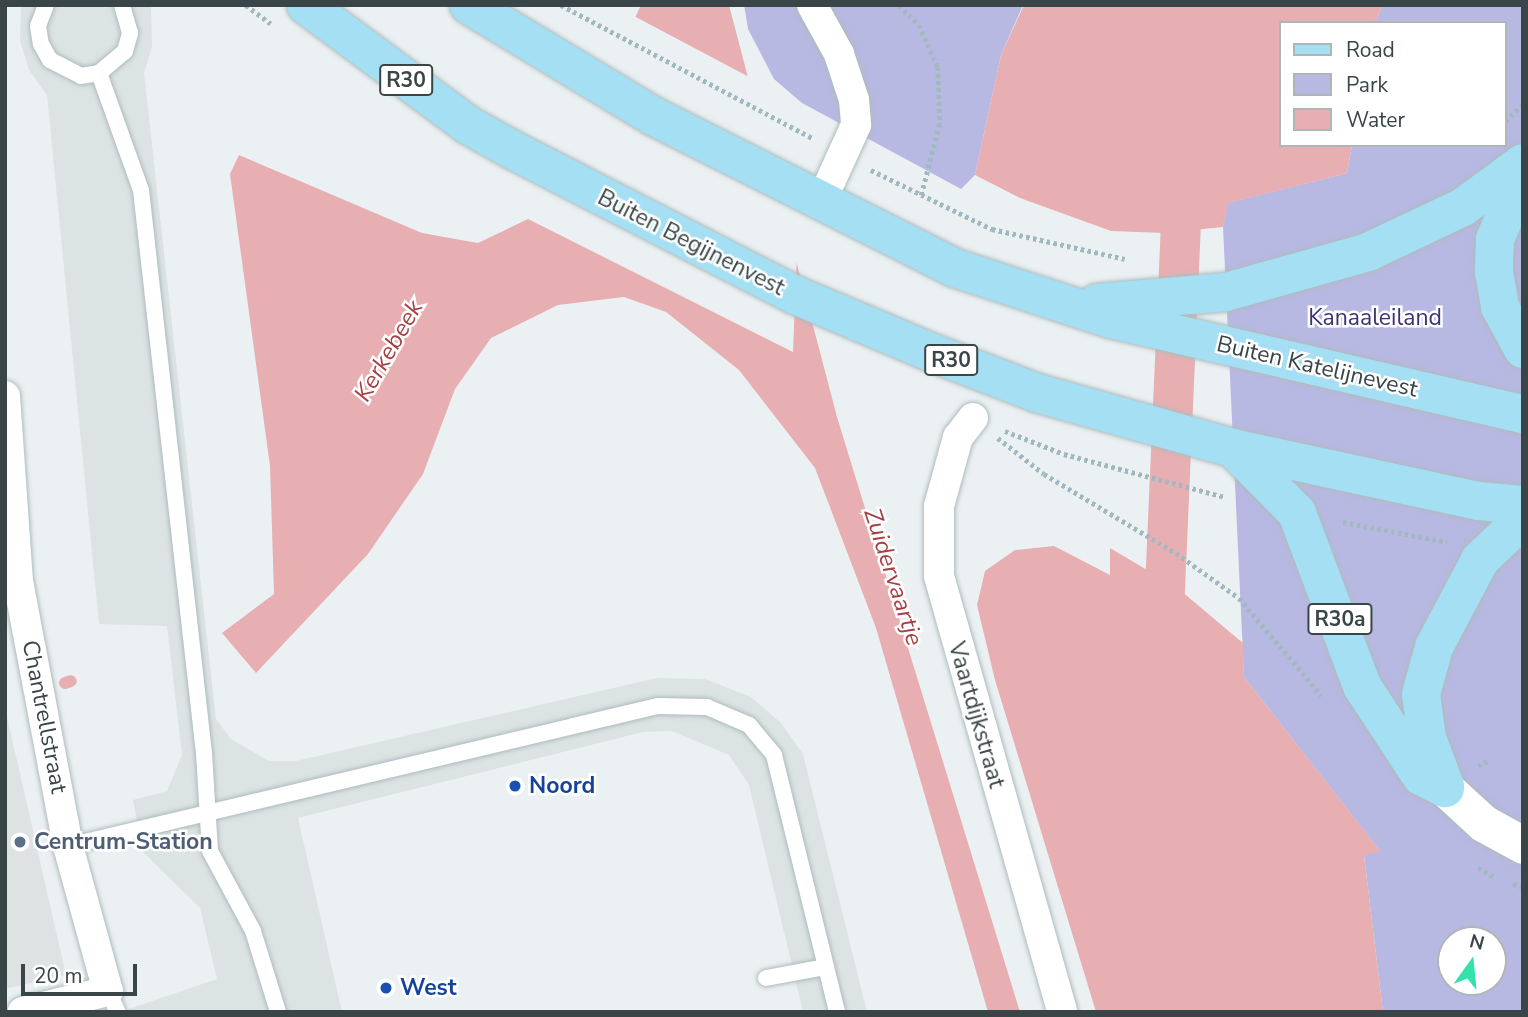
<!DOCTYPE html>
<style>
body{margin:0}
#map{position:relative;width:1528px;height:1017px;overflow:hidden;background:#ebf1f3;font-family:"Nunito Sans",sans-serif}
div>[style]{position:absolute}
.industrial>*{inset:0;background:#dce3e3}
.green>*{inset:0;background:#b8b9e3}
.parking>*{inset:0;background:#dee2e3}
.water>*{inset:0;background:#e8afb2}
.pier>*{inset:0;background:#ebf1f3}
.stream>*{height:12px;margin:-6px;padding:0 6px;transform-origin:6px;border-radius:6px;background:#e8afb2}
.canal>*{height:40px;margin:-20px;padding:0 20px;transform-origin:20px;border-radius:20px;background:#e8afb2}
.path>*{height:4.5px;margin-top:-2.25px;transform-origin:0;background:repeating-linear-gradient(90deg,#a1b9be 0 3.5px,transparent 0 7px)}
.roads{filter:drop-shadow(0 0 2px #aebbbe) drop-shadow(0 0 2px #aebbbe)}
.service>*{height:16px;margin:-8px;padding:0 8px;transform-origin:8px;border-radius:8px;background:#fff}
.minor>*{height:30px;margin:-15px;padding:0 15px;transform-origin:15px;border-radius:15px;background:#fff}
.tertiary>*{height:37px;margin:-18.5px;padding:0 18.5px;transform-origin:18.5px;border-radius:18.5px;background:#fff}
.primary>*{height:38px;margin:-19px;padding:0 19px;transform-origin:19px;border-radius:19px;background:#a4dff3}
.dots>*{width:19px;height:19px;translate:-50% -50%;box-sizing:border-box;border:4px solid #fff;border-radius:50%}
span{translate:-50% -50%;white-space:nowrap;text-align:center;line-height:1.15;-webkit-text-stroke:5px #fff;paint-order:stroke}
.shield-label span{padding:2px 5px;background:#fff;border:2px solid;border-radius:5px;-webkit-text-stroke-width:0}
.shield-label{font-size:21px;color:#394547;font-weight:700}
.street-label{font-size:23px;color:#394547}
.park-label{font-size:23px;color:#3d3372}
.transit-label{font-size:23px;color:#164399;font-weight:700}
.left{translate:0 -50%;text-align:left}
.service-label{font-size:23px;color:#4e5e75;font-weight:700}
.water-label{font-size:24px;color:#a63f43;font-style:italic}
.frame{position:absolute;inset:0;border:7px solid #394547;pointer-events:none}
.legend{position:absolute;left:1279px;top:21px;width:228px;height:126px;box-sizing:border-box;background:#fff;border:2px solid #b0b5b5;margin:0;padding:9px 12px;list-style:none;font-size:21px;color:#394547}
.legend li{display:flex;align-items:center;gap:14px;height:35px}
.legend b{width:35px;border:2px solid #b0b5b5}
.north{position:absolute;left:1437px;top:926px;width:70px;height:70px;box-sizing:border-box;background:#fff;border:2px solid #b0b5b5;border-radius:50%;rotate:15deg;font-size:19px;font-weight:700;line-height:28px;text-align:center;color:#394547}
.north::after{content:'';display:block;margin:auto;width:24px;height:32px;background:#34e1aa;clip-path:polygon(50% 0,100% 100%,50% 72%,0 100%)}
.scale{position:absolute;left:21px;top:964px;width:116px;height:32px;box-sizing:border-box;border:4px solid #394547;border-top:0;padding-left:9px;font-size:21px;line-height:24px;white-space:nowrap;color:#394547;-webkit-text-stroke:5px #fff;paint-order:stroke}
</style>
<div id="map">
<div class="industrial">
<i style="clip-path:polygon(21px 5px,151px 5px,152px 47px,144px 73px,216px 719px,231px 739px,269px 761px,296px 761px,657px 678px,705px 679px,751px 697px,781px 723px,803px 754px,867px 1012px,803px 1012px,749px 785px,729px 755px,672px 731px,643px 732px,298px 818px,342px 1012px,120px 1012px,217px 979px,200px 908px,143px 852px,133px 800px,167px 791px,182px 755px,167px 626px,99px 624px,47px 95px,29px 70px,20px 41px)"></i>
</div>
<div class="green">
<i style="clip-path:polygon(744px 5px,1023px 5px,1001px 55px,975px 175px,961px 189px,802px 103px,774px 79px,748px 29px)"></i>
<i style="clip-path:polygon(evenodd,1382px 5px,1523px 5px,1523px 1012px,1383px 1012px,1364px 855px,1380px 851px,1244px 677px,1223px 227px,1227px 203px,1347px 173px,1352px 145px,1505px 145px,1505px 23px,1376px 23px,1382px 5px,1451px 940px,1493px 940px,1493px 982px,1451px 982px,1451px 940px)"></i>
</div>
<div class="parking">
<i style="clip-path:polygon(5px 708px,66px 975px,5px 989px)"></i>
</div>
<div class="water">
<i style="clip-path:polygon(641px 5px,729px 5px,837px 417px,1020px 1012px,988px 1012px,876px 628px,815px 468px,739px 370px,666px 312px,624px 297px,558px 305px,491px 338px,455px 389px,423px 474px,368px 554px,256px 673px,222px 633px,274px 594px,270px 466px,230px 174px,239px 155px,422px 233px,478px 243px,528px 219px,581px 134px)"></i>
<i style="clip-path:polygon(1024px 5px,1382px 5px,1376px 23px,1281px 23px,1281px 145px,1352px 145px,1347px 173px,1228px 203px,1223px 227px,1163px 233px,1111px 231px,1020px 198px,975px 175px,1001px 55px)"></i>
<i style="clip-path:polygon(1054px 546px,1110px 575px,1110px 548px,1179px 589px,1243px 643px,1244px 677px,1381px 852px,1364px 855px,1383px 1012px,1096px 1012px,995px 680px,977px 605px,985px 571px,1015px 550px)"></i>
</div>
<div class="pier">
<i style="clip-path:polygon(632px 15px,751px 78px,797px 252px,793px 352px,524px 217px,578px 133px)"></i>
<i style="clip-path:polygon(1110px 545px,1181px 586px,1243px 643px,1179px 589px)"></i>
</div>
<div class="stream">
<i style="left:65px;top:683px;width:6px;rotate:-18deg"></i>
</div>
<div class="canal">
<i style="left:1168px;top:634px;width:22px;rotate:-100deg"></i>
<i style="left:1164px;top:612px;width:436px;rotate:-87.5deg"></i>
</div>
<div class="path">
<i style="left:246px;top:5px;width:31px;rotate:37deg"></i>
<i style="left:561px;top:5px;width:286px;rotate:27.9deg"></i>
<i style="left:899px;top:5px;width:28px;rotate:45deg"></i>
<i style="left:919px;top:25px;width:46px;rotate:65.7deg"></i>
<i style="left:938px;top:67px;width:57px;rotate:88deg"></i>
<i style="left:940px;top:124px;width:75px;rotate:104.6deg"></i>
<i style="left:1505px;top:121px;width:25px;rotate:-43deg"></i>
<i style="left:871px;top:170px;width:135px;rotate:26deg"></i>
<i style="left:992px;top:229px;width:136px;rotate:12.7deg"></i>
<i style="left:1005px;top:431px;width:63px;rotate:21.3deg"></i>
<i style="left:1064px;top:454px;width:166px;rotate:15deg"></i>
<i style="left:998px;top:438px;width:58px;rotate:38deg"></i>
<i style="left:1044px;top:474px;width:154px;rotate:30.9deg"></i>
<i style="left:1176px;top:553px;width:77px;rotate:35.5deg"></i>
<i style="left:1239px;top:598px;width:128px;rotate:49.7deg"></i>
<i style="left:1343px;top:522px;width:106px;rotate:10.9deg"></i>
<i style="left:1478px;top:766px;width:10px;rotate:-29deg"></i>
<i style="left:1478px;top:868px;width:19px;rotate:28deg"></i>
<i style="left:1513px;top:884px;width:10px;rotate:17deg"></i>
</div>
<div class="roads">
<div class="service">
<i style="left:46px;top:5px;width:22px;rotate:111deg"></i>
<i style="left:38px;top:26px;width:18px;rotate:81deg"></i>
<i style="left:41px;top:44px;width:18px;rotate:61deg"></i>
<i style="left:50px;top:60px;width:35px;rotate:27deg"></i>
<i style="left:81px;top:76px;width:18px;rotate:-9deg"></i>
<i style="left:99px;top:73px;width:34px;rotate:-40deg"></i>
<i style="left:125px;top:51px;width:19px;rotate:-74deg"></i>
<i style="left:130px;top:33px;width:29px;rotate:-106deg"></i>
<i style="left:99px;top:73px;width:124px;rotate:70.3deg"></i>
<i style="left:141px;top:190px;width:567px;rotate:83.62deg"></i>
<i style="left:204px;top:753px;width:98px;rotate:86.5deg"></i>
<i style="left:210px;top:851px;width:91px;rotate:61.7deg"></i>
<i style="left:253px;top:931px;width:85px;rotate:72.8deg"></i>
<i style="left:68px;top:846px;width:606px;rotate:-13.35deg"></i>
<i style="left:658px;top:706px;width:49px;rotate:1.2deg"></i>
<i style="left:707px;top:707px;width:46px;rotate:23.2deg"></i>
<i style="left:749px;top:725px;width:39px;rotate:50deg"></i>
<i style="left:774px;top:755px;width:265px;rotate:76.2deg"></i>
<i style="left:766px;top:978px;width:61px;rotate:-10.4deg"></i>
<i style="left:108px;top:991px;width:23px;rotate:65deg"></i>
</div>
<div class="minor">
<i style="left:812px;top:5px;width:56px;rotate:61.1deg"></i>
<i style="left:839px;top:54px;width:48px;rotate:71.9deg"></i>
<i style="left:854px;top:100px;width:25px;rotate:85deg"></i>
<i style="left:856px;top:125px;width:87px;rotate:114.5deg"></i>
<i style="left:5px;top:396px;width:185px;rotate:86deg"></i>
<i style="left:18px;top:581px;width:270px;rotate:79.3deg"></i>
<i style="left:68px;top:846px;width:150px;rotate:74.6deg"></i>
<i style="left:108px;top:991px;width:88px;rotate:166.1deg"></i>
<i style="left:973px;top:418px;width:24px;rotate:128deg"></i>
<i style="left:958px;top:437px;width:72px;rotate:105.4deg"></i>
<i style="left:939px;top:506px;width:70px;rotate:90deg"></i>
<i style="left:939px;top:576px;width:453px;rotate:74.2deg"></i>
</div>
<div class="tertiary">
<i style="left:1445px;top:788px;width:52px;rotate:42.6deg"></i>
<i style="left:1483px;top:823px;width:46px;rotate:28.8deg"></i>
</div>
<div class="primary">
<i style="left:306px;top:5px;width:202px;rotate:36.5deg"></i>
<i style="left:468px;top:125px;width:49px;rotate:29.2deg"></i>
<i style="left:511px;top:149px;width:319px;rotate:27.2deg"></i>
<i style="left:795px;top:295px;width:141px;rotate:22.9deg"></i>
<i style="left:925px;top:350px;width:120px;rotate:21deg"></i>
<i style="left:1037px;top:393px;width:204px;rotate:15.7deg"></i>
<i style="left:1233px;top:448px;width:251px;rotate:12.2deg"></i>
<i style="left:1478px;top:501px;width:45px;rotate:5.1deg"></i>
<i style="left:469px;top:5px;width:215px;rotate:31.1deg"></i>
<i style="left:653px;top:116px;width:338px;rotate:26.7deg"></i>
<i style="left:955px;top:268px;width:164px;rotate:18.1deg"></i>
<i style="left:1111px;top:319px;width:423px;rotate:13deg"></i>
<i style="left:1523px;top:174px;width:71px;rotate:113.3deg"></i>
<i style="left:1495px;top:239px;width:33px;rotate:92deg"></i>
<i style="left:1494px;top:272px;width:36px;rotate:80deg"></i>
<i style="left:1500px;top:307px;width:48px;rotate:61.3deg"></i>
<i style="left:1097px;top:303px;width:129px;rotate:-4.9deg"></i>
<i style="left:1226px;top:292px;width:148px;rotate:-15.7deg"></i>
<i style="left:1368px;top:252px;width:105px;rotate:-25.3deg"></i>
<i style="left:1463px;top:207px;width:74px;rotate:-36.3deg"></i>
<i style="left:1233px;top:448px;width:91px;rotate:45.4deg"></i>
<i style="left:1297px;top:513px;width:185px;rotate:69.4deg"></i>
<i style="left:1362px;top:686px;width:108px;rotate:56.8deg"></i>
<i style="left:1421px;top:776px;width:27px;rotate:27deg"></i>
<i style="left:1445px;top:786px;width:51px;rotate:-110.6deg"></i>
<i style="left:1427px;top:738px;width:44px;rotate:-97.8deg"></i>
<i style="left:1421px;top:694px;width:49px;rotate:-74.5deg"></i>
<i style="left:1434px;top:647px;width:98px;rotate:-62.1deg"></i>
<i style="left:1480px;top:560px;width:59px;rotate:-43.6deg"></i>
</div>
</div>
<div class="dots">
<i style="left:515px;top:786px;background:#1a4fb4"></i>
<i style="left:20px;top:842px;background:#5c6f8a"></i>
<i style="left:386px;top:988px;background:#1a4fb4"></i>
</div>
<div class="shield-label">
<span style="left:406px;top:80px">R30</span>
<span style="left:951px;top:360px">R30</span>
<span style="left:1340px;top:619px">R30a</span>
</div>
<div class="street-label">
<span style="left:691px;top:243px;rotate:27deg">Buiten Begijnenvest</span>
<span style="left:1317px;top:367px;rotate:13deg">Buiten Katelijnevest</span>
<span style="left:976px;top:715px;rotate:74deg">Vaartdijkstraat</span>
<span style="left:44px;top:717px;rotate:79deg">Chantrellstraat</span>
</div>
<div class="park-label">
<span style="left:1375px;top:318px">Kanaaleiland</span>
</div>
<div class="transit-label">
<span class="left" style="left:529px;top:786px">Noord</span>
<span class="left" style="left:400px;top:988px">West</span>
</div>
<div class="service-label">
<span class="left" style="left:34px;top:842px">Centrum-Station</span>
</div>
<div class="water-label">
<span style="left:389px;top:351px;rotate:-60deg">Kerkebeek</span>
<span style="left:893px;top:577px;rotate:72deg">Zuidervaartje</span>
</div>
<div class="frame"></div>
<ul class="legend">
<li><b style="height:9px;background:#a4dff3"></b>Road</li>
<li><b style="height:19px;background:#b8b9e3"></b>Park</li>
<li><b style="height:19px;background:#e8afb2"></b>Water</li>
</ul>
<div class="north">N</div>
<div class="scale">20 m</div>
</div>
